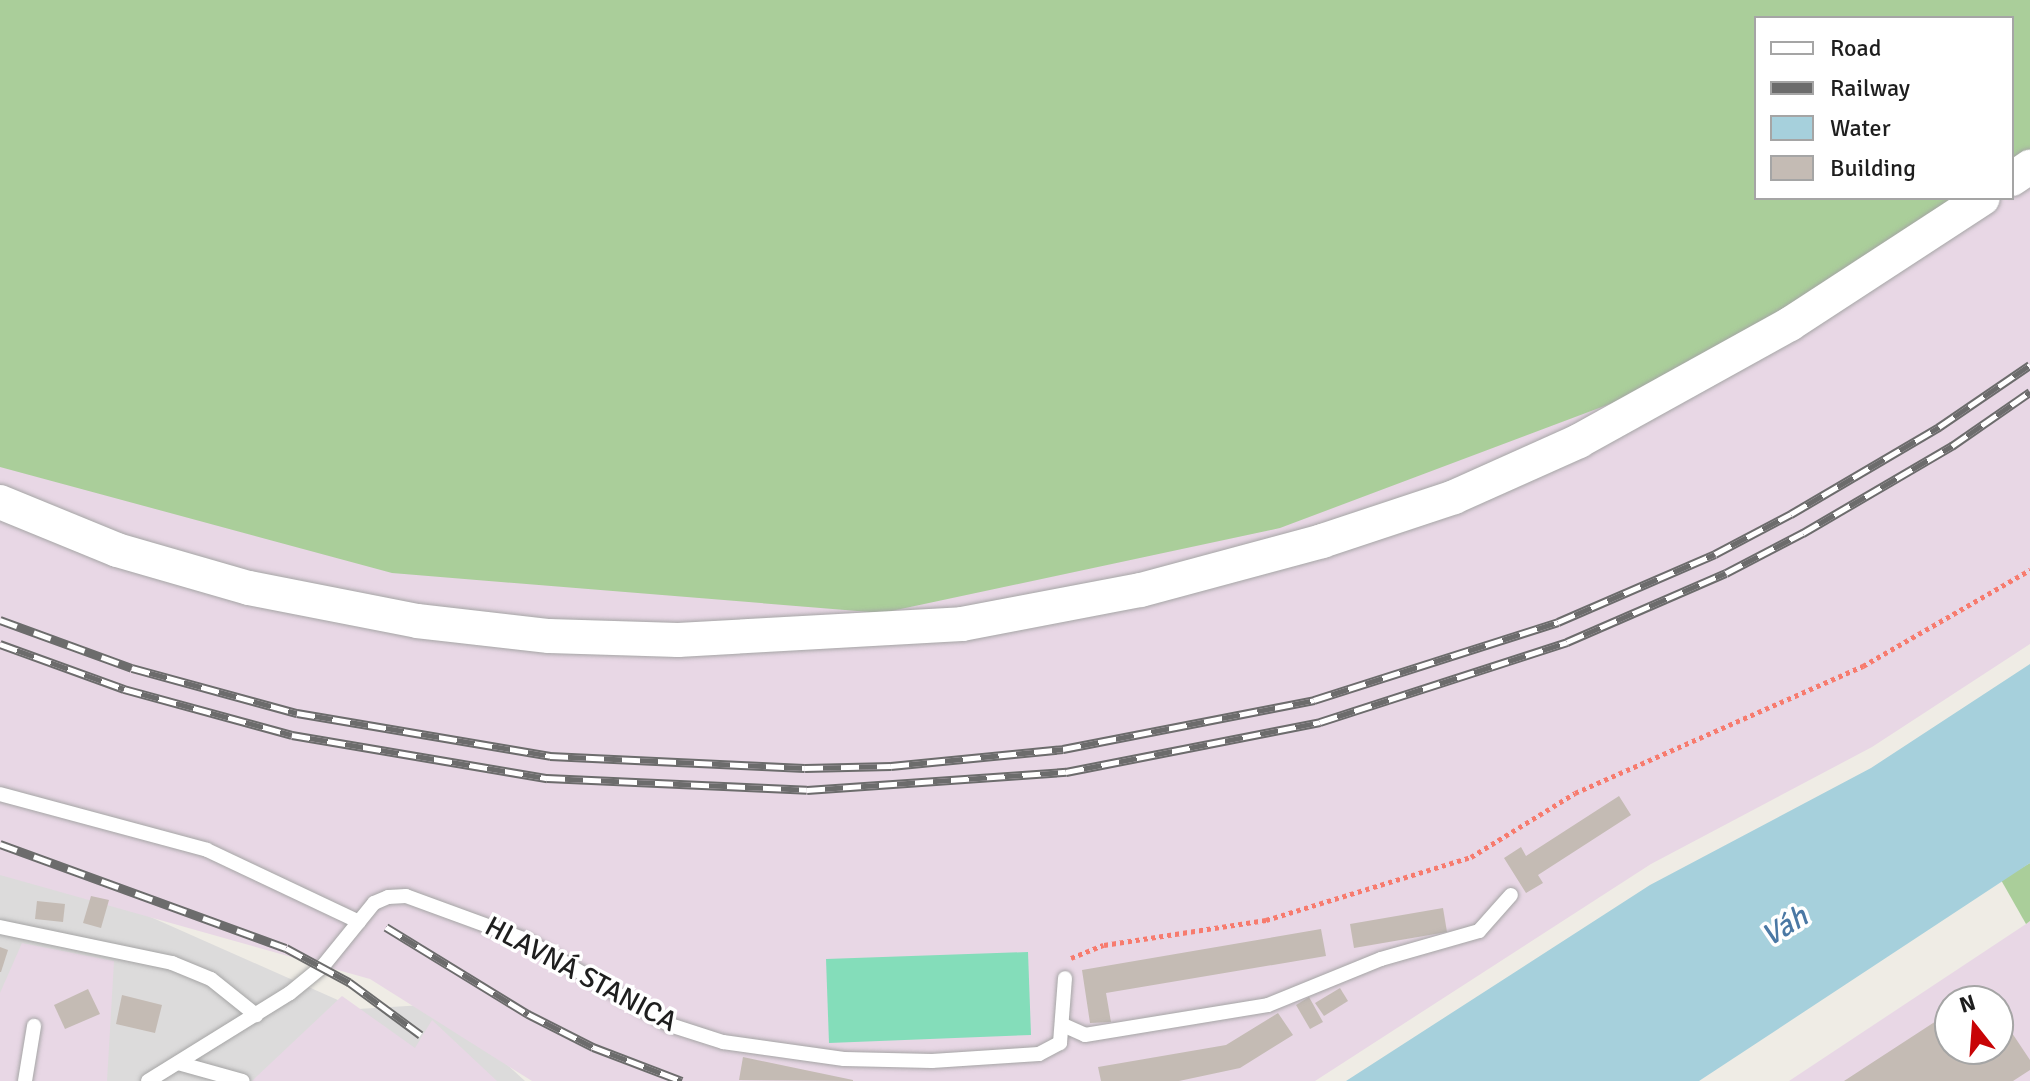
<!DOCTYPE html>
<meta charset="utf-8">
<style>
body{margin:0}
#map{position:relative;width:2030px;height:1081px;overflow:hidden;background:#efece5;font-family:Signika,sans-serif}
div>[style]{position:absolute}
.residential>*{inset:0;background:#dcdbdb}
.industrial>*{inset:0;background:#e8d7e5}
.forest>*{inset:0;background:#aace9a}
.pitch>*{inset:0;background:#84ddba}
.water>*{inset:0;background:#a6d0dc}
.building>*{inset:0;background:#c4bbb4}
.path>*{height:5px;margin-top:-2.5px;transform-origin:0;background:repeating-linear-gradient(90deg,#f77b6e 0 4px,transparent 0 8px)}
.roads{filter:drop-shadow(0 0 2px #a5a5a5) drop-shadow(0 0 2px #a5a5a5)}
.service>*{height:14px;margin:-7px;padding:0 7px;transform-origin:7px;border-radius:7px;background:#fff}
.tertiary>*{height:34px;margin:-17px;padding:0 17px;transform-origin:17px;border-radius:17px;background:#fff}
.rail>*{height:9px;margin-top:-4.5px;transform-origin:0;background:repeating-linear-gradient(90deg,#fff 0 18px,#6c6c6c 0 36px);box-sizing:border-box;border-block:2px solid #6c6c6c}
span{translate:-50% -50%;white-space:nowrap;text-align:center;line-height:1.15;-webkit-text-stroke:7px #fff;paint-order:stroke}
.street-label{font-size:28px;color:#1e1e1e}
.water-label{font-size:30px;color:#4a78a4;font-style:italic}
.legend{position:absolute;left:1754px;top:16px;width:260px;height:184px;box-sizing:border-box;background:#fff;border:2px solid #a5a5a5;margin:0;padding:10px 14px;list-style:none;font-size:24px;color:#1e1e1e}
.legend li{display:flex;align-items:center;gap:16px;height:40px}
.legend b{width:40px;border:2px solid #a5a5a5}
.north{position:absolute;left:1934px;top:985px;width:80px;height:80px;box-sizing:border-box;background:#fff;border:2px solid #a5a5a5;border-radius:50%;rotate:343deg;font-size:22px;font-weight:700;line-height:32px;text-align:center;color:#1e1e1e}
.north::after{content:'';display:block;margin:auto;width:28px;height:36px;background:#c80406;clip-path:polygon(50% 0,100% 100%,50% 72%,0 100%)}
</style>
<div id="map">
<div class="residential">
<i style="clip-path:polygon(0 862px,101px 895px,358px 1009px,440px 1004px,525px 1081px,0 1081px)"></i>
</div>
<div class="industrial">
<i style="clip-path:polygon(2030px 144px,2030px 644px,1872px 747px,1651px 864px,1315px 1081px,532px 1081px,370px 979px,0 875px,0 445px,1944px 198px,2012px 198px,2012px 155px)"></i>
<i style="clip-path:polygon(evenodd,2030px 921px,2030px 1081px,1789px 1081px,2026px 924px,2030px 921px,1950px 1001px,1998px 1001px,1998px 1049px,1950px 1049px,1950px 1001px)"></i>
<i style="clip-path:polygon(22px 943px,114px 961px,107px 1081px,0 1081px,0 993px)"></i>
<i style="clip-path:polygon(342px 996px,415px 1048px,432px 1020px,497px 1081px,252px 1081px)"></i>
</div>
<div class="forest">
<i style="clip-path:polygon(0 0,2030px 0,2030px 164px,2012px 175px,2012px 18px,1756px 18px,1756px 198px,1976px 198px,1639px 393px,1280px 528px,882px 613px,392px 573px,0 467px)"></i>
<i style="clip-path:polygon(2030px 863px,2030px 921px,2026px 924px,2001px 880px)"></i>
</div>
<div class="pitch">
<i style="clip-path:polygon(1028px 952px,1031px 1035px,829px 1043px,826px 959px)"></i>
</div>
<div class="water">
<i style="clip-path:polygon(2030px 664px,2030px 863px,1699px 1081px,1346px 1081px,1650px 885px,1871px 768px)"></i>
</div>
<div class="building">
<i style="clip-path:polygon(1619px 796px,1631px 815px,1538px 875px,1543px 883px,1526px 893px,1504px 858px,1521px 847px,1526px 856px)"></i>
<i style="clip-path:polygon(91px 896px,109px 900px,101px 928px,83px 923px)"></i>
<i style="clip-path:polygon(37px 901px,65px 904px,63px 922px,35px 919px)"></i>
<i style="clip-path:polygon(1443px 908px,1447px 932px,1354px 948px,1350px 924px)"></i>
<i style="clip-path:polygon(1321px 929px,1326px 956px,1106px 993px,1111px 1022px,1090px 1023px,1082px 970px)"></i>
<i style="clip-path:polygon(0 947px,8px 950px,1px 972px,0 972px)"></i>
<i style="clip-path:polygon(1340px 988px,1348px 1001px,1324px 1016px,1315px 1003px)"></i>
<i style="clip-path:polygon(88px 989px,100px 1014px,65px 1029px,54px 1005px)"></i>
<i style="clip-path:polygon(1983px 990px,1991px 1001px,1966px 1001px)"></i>
<i style="clip-path:polygon(122px 995px,162px 1005px,155px 1033px,116px 1024px)"></i>
<i style="clip-path:polygon(1309px 997px,1323px 1022px,1310px 1029px,1296px 1005px)"></i>
<i style="clip-path:polygon(1950px 1012px,1950px 1049px,1998px 1049px,1998px 1012px,2030px 1060px,2030px 1070px,2013px 1081px,1844px 1081px)"></i>
<i style="clip-path:polygon(1278px 1013px,1293px 1035px,1240px 1068px,1179px 1081px,1101px 1081px,1098px 1067px,1226px 1045px)"></i>
<i style="clip-path:polygon(743px 1057px,853px 1080px,853px 1081px,739px 1080px)"></i>
</div>
<div class="path">
<i style="left:1071px;top:958px;width:35px;rotate:-22deg"></i>
<i style="left:1104px;top:945px;width:164px;rotate:-8.8deg"></i>
<i style="left:1266px;top:920px;width:214px;rotate:-17.1deg"></i>
<i style="left:1471px;top:857px;width:122px;rotate:-31.6deg"></i>
<i style="left:1575px;top:793px;width:315px;rotate:-23.8deg"></i>
<i style="left:1863px;top:666px;width:193px;rotate:-29.9deg"></i>
</div>
<div class="roads">
<div class="service">
<i style="left:0;top:794px;width:214px;rotate:15.1deg"></i>
<i style="left:207px;top:850px;width:168px;rotate:25.3deg"></i>
<i style="left:0;top:927px;width:176px;rotate:11.8deg"></i>
<i style="left:172px;top:963px;width:42px;rotate:22.3deg"></i>
<i style="left:211px;top:979px;width:58px;rotate:38.7deg"></i>
<i style="left:1063px;top:1025px;width:24px;rotate:24deg"></i>
<i style="left:1085px;top:1035px;width:185px;rotate:-9.3deg"></i>
<i style="left:1268px;top:1005px;width:122px;rotate:-22.2deg"></i>
<i style="left:1381px;top:959px;width:102px;rotate:-15.9deg"></i>
<i style="left:1479px;top:931px;width:48px;rotate:-48.4deg"></i>
<i style="left:178px;top:1063px;width:67px;rotate:15.5deg"></i>
<i style="left:25px;top:1081px;width:56px;rotate:-80.7deg"></i>
<i style="left:148px;top:1081px;width:167px;rotate:-31.8deg"></i>
<i style="left:290px;top:993px;width:43px;rotate:-39.3deg"></i>
<i style="left:323px;top:966px;width:81px;rotate:-51deg"></i>
<i style="left:374px;top:903px;width:15px;rotate:-23deg"></i>
<i style="left:388px;top:897px;width:18px;rotate:-3deg"></i>
<i style="left:406px;top:896px;width:128px;rotate:20.1deg"></i>
<i style="left:526px;top:940px;width:167px;rotate:30.6deg"></i>
<i style="left:670px;top:1025px;width:56px;rotate:17.8deg"></i>
<i style="left:723px;top:1042px;width:122px;rotate:8deg"></i>
<i style="left:844px;top:1059px;width:88px;rotate:1.3deg"></i>
<i style="left:932px;top:1061px;width:107px;rotate:-3.7deg"></i>
<i style="left:1039px;top:1054px;width:24px;rotate:-28deg"></i>
<i style="left:1060px;top:1043px;width:65px;rotate:-85.6deg"></i>
</div>
<div class="tertiary">
<i style="left:2012px;top:179px;width:22px;rotate:-34deg"></i>
<i style="left:0;top:502px;width:126px;rotate:22.3deg"></i>
<i style="left:117px;top:550px;width:137px;rotate:16.1deg"></i>
<i style="left:249px;top:588px;width:171px;rotate:11.1deg"></i>
<i style="left:417px;top:621px;width:133px;rotate:6.5deg"></i>
<i style="left:549px;top:636px;width:129px;rotate:1.8deg"></i>
<i style="left:678px;top:640px;width:284px;rotate:-3.2deg"></i>
<i style="left:962px;top:624px;width:182px;rotate:-10.8deg"></i>
<i style="left:1141px;top:590px;width:188px;rotate:-15.1deg"></i>
<i style="left:1322px;top:541px;width:139px;rotate:-18.4deg"></i>
<i style="left:1454px;top:497px;width:137px;rotate:-24.1deg"></i>
<i style="left:1579px;top:441px;width:241px;rotate:-29deg"></i>
<i style="left:1790px;top:324px;width:230px;rotate:-33.1deg"></i>
</div>
</div>
<div class="rail">
<i style="left:0;top:620px;width:140px;rotate:20deg"></i>
<i style="left:132px;top:668px;width:171px;rotate:15.3deg"></i>
<i style="left:297px;top:713px;width:257px;rotate:9.6deg"></i>
<i style="left:550px;top:756px;width:255px;rotate:2.7deg"></i>
<i style="left:805px;top:768px;width:86px;rotate:-1.3deg"></i>
<i style="left:891px;top:766px;width:173px;rotate:-5.6deg"></i>
<i style="left:1063px;top:749px;width:256px;rotate:-11deg"></i>
<i style="left:1314px;top:700px;width:256px;rotate:-17.7deg"></i>
<i style="left:1558px;top:622px;width:171px;rotate:-23.4deg"></i>
<i style="left:1715px;top:554px;width:86px;rotate:-27.8deg"></i>
<i style="left:1791px;top:514px;width:172px;rotate:-30.4deg"></i>
<i style="left:1939px;top:427px;width:110px;rotate:-34.3deg"></i>
<i style="left:0;top:644px;width:132px;rotate:19.9deg"></i>
<i style="left:124px;top:689px;width:174px;rotate:15.3deg"></i>
<i style="left:292px;top:735px;width:259px;rotate:9.6deg"></i>
<i style="left:547px;top:778px;width:260px;rotate:2.6deg"></i>
<i style="left:807px;top:790px;width:260px;rotate:-4deg"></i>
<i style="left:1066px;top:772px;width:259px;rotate:-11.1deg"></i>
<i style="left:1320px;top:722px;width:260px;rotate:-17.9deg"></i>
<i style="left:1567px;top:642px;width:173px;rotate:-23.5deg"></i>
<i style="left:1726px;top:573px;width:87px;rotate:-27.5deg"></i>
<i style="left:1803px;top:533px;width:173px;rotate:-30.3deg"></i>
<i style="left:1952px;top:446px;width:95px;rotate:-34.7deg"></i>
<i style="left:0;top:844px;width:304px;rotate:20deg"></i>
<i style="left:286px;top:948px;width:72px;rotate:28.4deg"></i>
<i style="left:349px;top:982px;width:89px;rotate:36.4deg"></i>
<i style="left:386px;top:927px;width:167px;rotate:31.5deg"></i>
<i style="left:528px;top:1014px;width:73px;rotate:26.9deg"></i>
<i style="left:593px;top:1047px;width:95px;rotate:20.9deg"></i>
</div>
<div class="street-label">
<span style="left:581px;top:974px;rotate:28deg">HLAVNÁ STANICA</span>
</div>
<div class="water-label">
<span style="left:1785px;top:927px;rotate:-32deg">Váh</span>
</div>
<ul class="legend">
<li><b style="height:10px;background:#fff"></b>Road</li>
<li><b style="height:10px;background:#6c6c6c"></b>Railway</li>
<li><b style="height:22px;background:#a6d0dc"></b>Water</li>
<li><b style="height:22px;background:#c4bbb4"></b>Building</li>
</ul>
<div class="north">N</div>
</div>
